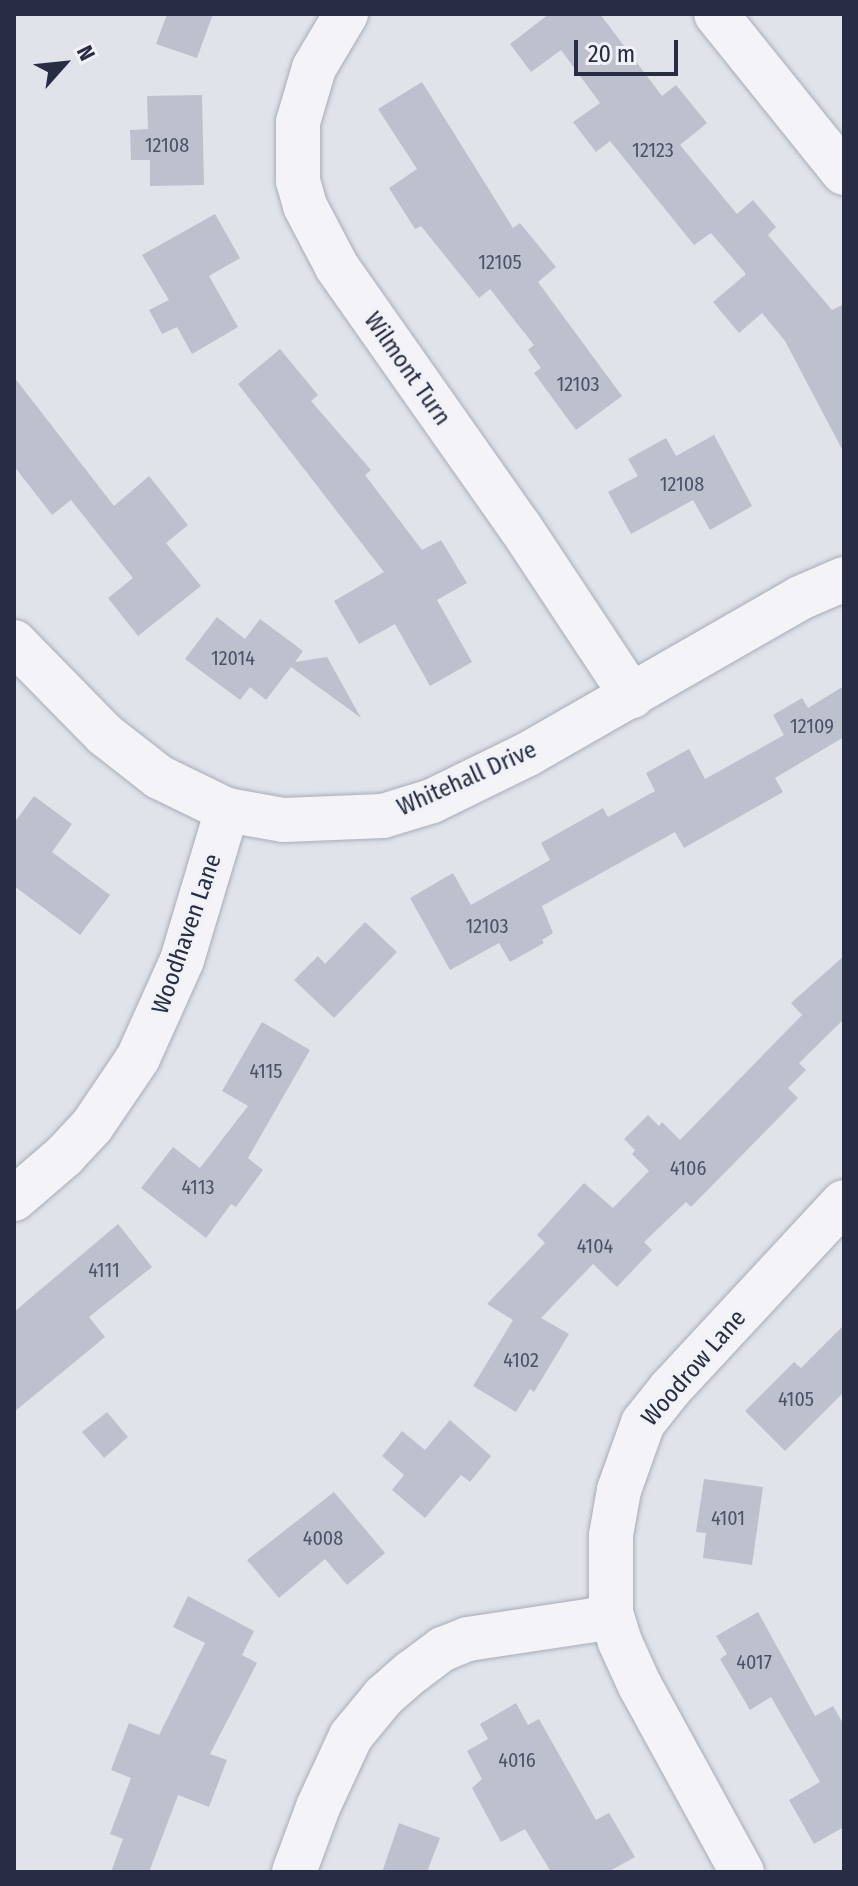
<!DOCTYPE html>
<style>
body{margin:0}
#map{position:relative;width:858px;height:1886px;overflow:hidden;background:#e0e3ea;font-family:"Fira Sans Condensed",sans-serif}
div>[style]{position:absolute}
.building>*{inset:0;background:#bdc1cd}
.roads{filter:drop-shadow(0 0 2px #a9acb8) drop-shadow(0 0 2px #a9acb8)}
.minor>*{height:44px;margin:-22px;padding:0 22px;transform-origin:22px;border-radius:22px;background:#f4f4f8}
span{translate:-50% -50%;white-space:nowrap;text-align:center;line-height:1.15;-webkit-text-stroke:6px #f0f2f7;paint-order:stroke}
.number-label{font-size:20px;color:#4d5266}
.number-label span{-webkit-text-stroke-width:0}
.street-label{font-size:24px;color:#282d43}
.frame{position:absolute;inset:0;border:16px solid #282d43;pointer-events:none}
.north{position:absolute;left:24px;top:24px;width:80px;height:80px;-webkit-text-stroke:6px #f0f2f7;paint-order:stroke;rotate:63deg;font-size:22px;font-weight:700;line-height:32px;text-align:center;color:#282d43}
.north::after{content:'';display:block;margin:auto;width:28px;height:36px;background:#282d43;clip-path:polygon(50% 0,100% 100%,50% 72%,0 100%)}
.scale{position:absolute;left:574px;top:40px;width:104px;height:36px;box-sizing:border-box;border:4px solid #282d43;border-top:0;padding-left:10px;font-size:24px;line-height:28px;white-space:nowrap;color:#282d43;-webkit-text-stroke:6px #f0f2f7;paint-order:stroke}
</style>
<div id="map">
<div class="building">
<i style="clip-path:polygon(167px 14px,213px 14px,197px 58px,156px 44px)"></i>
<i style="clip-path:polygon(549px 14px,600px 14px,662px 96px,676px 85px,707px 123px,680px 145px,737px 214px,753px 200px,776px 227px,768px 235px,832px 310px,844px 304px,844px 453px,785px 341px,762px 313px,739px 333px,713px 302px,746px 274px,711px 233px,694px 245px,610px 141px,596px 152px,573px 122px,600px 103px,561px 50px,531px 72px,510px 44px)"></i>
<i style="clip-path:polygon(422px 82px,513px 228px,520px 223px,556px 267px,538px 282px,622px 396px,576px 430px,534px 373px,541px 368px,528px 350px,534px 345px,490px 289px,479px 298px,421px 226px,415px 229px,389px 188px,417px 169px,378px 109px)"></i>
<i style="clip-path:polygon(202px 95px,204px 185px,150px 186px,150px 160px,131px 160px,130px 130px,148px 129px,147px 96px)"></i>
<i style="clip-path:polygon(215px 214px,240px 258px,209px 276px,238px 327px,192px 354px,177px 327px,162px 334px,149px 310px,169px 300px,142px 255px)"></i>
<i style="clip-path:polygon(280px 349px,318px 395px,311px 401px,371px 470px,365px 475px,422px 550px,441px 540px,467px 583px,437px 600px,472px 662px,430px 686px,395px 624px,359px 644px,334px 601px,384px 572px,238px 384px)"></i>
<i style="clip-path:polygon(14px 377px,114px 506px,149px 476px,188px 525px,166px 543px,201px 586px,138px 636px,108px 598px,133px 578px,71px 500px,52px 515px,14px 466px)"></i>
<i style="clip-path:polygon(714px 435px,752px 506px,710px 530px,693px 500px,631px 534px,608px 492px,638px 476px,628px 459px,666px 438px,676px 456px)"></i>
<i style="clip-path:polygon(217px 617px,245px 639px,260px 619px,303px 651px,295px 662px,327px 657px,361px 718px,291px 667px,266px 700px,250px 687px,240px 700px,185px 659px)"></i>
<i style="clip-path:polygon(844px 686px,844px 737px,775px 778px,783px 792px,684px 848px,675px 832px,542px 906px,553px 933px,542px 940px,544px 943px,510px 962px,499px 943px,450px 970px,410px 898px,453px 873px,471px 905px,550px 860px,541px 843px,603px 808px,608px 817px,655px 791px,646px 773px,689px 749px,705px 779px,784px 735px,773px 715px,802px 698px,808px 708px)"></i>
<i style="clip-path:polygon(34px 796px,72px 824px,52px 852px,110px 895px,80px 935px,14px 886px,14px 823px)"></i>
<i style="clip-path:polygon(365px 922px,397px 952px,334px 1018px,294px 980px,318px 956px,325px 964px)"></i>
<i style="clip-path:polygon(844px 956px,844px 1019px,799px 1063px,806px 1070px,788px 1088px,798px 1098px,691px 1207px,686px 1202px,644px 1242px,652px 1250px,617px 1287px,593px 1264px,541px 1318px,569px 1334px,534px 1392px,530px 1389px,516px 1412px,473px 1386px,513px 1320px,487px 1304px,545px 1243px,537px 1235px,584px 1183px,613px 1208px,649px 1171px,632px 1154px,635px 1150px,624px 1139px,648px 1115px,659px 1126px,662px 1122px,680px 1140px,802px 1015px,791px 1003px)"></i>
<i style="clip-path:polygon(262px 1022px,310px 1050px,248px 1158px,263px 1170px,236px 1207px,231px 1204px,206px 1238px,141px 1188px,173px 1147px,200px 1168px,248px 1106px,222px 1091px)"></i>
<i style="clip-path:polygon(118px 1224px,152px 1267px,89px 1317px,105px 1337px,14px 1412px,14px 1312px)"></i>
<i style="clip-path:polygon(844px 1325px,844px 1392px,785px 1451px,745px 1411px,794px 1362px,801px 1368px)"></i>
<i style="clip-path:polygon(107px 1412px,128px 1437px,104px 1458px,82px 1432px)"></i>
<i style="clip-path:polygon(450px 1420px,491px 1456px,470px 1482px,461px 1475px,425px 1518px,392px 1490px,404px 1475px,382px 1456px,402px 1431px,425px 1450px)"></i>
<i style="clip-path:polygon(704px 1479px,763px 1487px,752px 1565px,703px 1558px,706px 1533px,696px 1532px)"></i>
<i style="clip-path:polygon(334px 1492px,385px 1553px,347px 1585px,325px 1559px,279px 1598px,247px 1560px)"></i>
<i style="clip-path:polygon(188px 1596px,254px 1631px,242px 1655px,257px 1663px,210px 1754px,227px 1760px,209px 1807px,178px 1795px,149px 1872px,111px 1872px,123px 1839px,110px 1834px,131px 1778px,111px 1770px,129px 1723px,159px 1735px,205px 1643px,173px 1627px)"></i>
<i style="clip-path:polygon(758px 1612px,815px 1716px,833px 1706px,844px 1725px,844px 1827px,814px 1844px,789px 1800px,820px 1782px,771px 1697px,750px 1710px,720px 1659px,727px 1654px,716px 1636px)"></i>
<i style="clip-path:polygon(516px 1703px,528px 1725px,539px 1719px,596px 1820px,609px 1813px,635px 1857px,608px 1872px,551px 1872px,525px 1829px,501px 1842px,472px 1788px,482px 1779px,467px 1751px,488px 1739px,480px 1724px)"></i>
<i style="clip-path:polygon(399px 1823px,440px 1838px,427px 1872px,382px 1872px)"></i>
</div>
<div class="roads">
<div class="minor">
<i style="left:346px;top:14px;width:63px;rotate:120.7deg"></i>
<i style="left:314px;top:68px;width:56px;rotate:106.5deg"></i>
<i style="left:298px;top:122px;width:59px;rotate:90deg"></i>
<i style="left:298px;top:181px;width:26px;rotate:74deg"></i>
<i style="left:305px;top:206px;width:69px;rotate:62.3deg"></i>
<i style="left:337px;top:267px;width:318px;rotate:54.9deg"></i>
<i style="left:520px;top:527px;width:203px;rotate:56.5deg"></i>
<i style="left:716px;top:14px;width:204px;rotate:51.2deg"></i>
<i style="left:14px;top:642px;width:129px;rotate:45.6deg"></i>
<i style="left:104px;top:734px;width:70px;rotate:38deg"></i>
<i style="left:159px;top:777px;width:76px;rotate:25.9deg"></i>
<i style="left:227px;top:810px;width:58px;rotate:10deg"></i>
<i style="left:284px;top:820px;width:99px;rotate:-2.3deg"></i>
<i style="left:383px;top:816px;width:51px;rotate:-17deg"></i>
<i style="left:432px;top:801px;width:107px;rotate:-26.1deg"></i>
<i style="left:528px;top:754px;width:314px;rotate:-29.8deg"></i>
<i style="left:800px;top:598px;width:48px;rotate:-23.4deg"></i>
<i style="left:14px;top:1199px;width:66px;rotate:-40.7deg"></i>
<i style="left:64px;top:1156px;width:41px;rotate:-47deg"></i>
<i style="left:92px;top:1126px;width:82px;rotate:-55.9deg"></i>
<i style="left:138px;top:1058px;width:107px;rotate:-65.8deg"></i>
<i style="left:182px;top:960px;width:157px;rotate:-73.3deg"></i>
<i style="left:294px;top:1872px;width:69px;rotate:-69.7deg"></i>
<i style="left:318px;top:1807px;width:78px;rotate:-65.1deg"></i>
<i style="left:351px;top:1736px;width:52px;rotate:-50.5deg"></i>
<i style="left:384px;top:1696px;width:37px;rotate:-41deg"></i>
<i style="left:412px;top:1672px;width:39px;rotate:-37deg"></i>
<i style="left:443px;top:1649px;width:27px;rotate:-22deg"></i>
<i style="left:468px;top:1639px;width:126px;rotate:-8.6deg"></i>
<i style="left:593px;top:1620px;width:19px;rotate:-21deg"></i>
<i style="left:742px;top:1872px;width:212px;rotate:-118.7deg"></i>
<i style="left:640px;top:1686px;width:48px;rotate:-114.4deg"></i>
<i style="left:620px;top:1642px;width:30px;rotate:-107deg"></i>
<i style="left:611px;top:1613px;width:78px;rotate:-90deg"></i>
<i style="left:611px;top:1535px;width:46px;rotate:-79.9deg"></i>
<i style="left:619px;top:1490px;width:71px;rotate:-70.3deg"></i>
<i style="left:643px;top:1423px;width:43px;rotate:-51.5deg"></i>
<i style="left:670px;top:1389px;width:255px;rotate:-47.1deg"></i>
</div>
</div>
<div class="number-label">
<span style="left:167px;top:145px">12108</span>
<span style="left:653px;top:150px">12123</span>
<span style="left:500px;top:262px">12105</span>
<span style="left:578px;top:384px">12103</span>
<span style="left:682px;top:484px">12108</span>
<span style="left:233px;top:658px">12014</span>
<span style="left:812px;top:726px">12109</span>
<span style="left:487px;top:926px">12103</span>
<span style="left:266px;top:1071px">4115</span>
<span style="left:688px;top:1168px">4106</span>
<span style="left:198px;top:1187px">4113</span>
<span style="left:595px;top:1246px">4104</span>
<span style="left:104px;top:1270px">4111</span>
<span style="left:521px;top:1360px">4102</span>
<span style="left:796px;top:1399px">4105</span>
<span style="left:728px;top:1518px">4101</span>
<span style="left:323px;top:1538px">4008</span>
<span style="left:754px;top:1662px">4017</span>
<span style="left:517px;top:1760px">4016</span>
</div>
<div class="street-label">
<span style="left:407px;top:369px;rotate:55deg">Wilmont Turn</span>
<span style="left:467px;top:779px;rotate:-24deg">Whitehall Drive</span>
<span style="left:187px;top:934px;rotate:-71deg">Woodhaven Lane</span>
<span style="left:694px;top:1368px;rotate:-49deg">Woodrow Lane</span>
</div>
<div class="frame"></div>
<div class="north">N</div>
<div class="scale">20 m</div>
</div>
